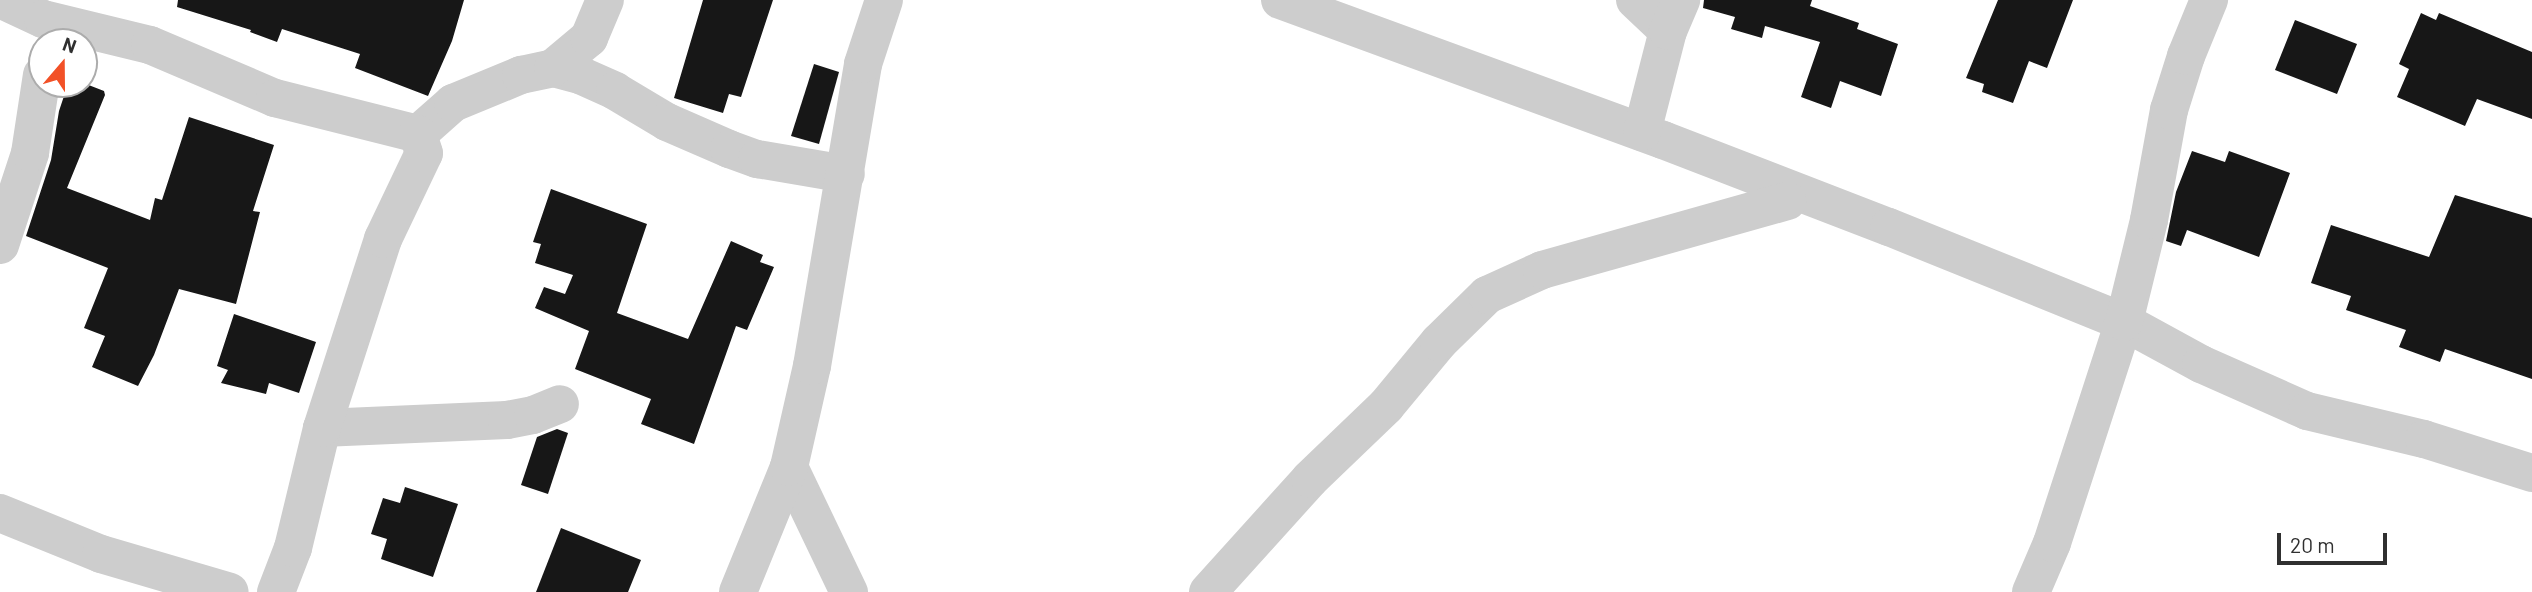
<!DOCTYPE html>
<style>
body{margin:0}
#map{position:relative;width:2532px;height:592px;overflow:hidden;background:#fff;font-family:Barlow,sans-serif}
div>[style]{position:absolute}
.building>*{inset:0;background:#171717}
.street>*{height:38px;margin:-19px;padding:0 19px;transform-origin:19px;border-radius:19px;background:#cdcdcd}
span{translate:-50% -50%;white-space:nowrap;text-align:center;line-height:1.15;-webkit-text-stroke:7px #fff;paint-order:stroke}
.north{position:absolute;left:28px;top:28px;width:70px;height:70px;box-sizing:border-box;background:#fff;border:2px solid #acacac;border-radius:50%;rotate:20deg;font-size:19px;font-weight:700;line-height:28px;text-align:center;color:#303030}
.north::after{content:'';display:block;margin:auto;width:24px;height:32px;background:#f25127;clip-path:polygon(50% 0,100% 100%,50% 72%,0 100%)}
.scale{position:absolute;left:2277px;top:533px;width:110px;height:32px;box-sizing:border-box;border:4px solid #303030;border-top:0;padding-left:9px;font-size:21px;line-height:24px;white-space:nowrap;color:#303030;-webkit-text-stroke:5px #fff;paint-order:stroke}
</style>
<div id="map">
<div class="building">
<i style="clip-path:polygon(178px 0,464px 0,452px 41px,428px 96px,355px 68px,360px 54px,282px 29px,277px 42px,250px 32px,251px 30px,177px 7px)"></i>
<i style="clip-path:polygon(703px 0,773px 0,741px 97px,729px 94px,723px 113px,674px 98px)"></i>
<i style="clip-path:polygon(1704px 0,1812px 0,1810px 6px,1859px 23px,1857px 29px,1898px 44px,1881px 96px,1840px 81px,1831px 108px,1801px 97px,1820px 42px,1765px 26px,1762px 38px,1731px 29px,1735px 17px,1703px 8px)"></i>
<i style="clip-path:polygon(1998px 0,2073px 0,2047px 68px,2029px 61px,2013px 103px,1982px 92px,1984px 84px,1966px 78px)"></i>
<i style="clip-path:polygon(2421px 13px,2436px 20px,2439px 13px,2532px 52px,2532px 119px,2477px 99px,2465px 126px,2397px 97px,2409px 69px,2399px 64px)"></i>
<i style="clip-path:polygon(2295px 20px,2357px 44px,2337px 94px,2275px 70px)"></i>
<i style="clip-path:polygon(814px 64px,839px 72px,819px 144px,791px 136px)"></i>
<i style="clip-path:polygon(68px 84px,86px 84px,104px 91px,105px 95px,67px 188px,150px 220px,155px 198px,162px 200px,189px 117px,274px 145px,253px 211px,260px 212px,236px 304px,179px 289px,154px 355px,138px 386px,92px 367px,105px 336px,84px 328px,108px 268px,26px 236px,51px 160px,59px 111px)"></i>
<i style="clip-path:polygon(2192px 151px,2225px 162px,2229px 151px,2290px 173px,2259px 257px,2187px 230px,2181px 246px,2166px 241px,2176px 192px)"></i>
<i style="clip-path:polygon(551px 189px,647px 224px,617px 313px,688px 339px,731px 241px,763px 255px,760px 262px,774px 267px,747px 330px,736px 326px,694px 444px,641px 424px,651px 399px,575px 369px,589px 331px,535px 308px,544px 287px,565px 294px,573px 275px,535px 263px,541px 244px,533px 242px)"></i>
<i style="clip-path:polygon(2455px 195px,2532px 218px,2532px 379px,2445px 349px,2440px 362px,2399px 347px,2406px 330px,2346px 310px,2351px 296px,2311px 283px,2331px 225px,2429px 257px)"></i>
<i style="clip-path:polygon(234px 314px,316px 342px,299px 393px,269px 383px,266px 394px,221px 383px,228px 370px,217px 366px)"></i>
<i style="clip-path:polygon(557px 429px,568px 433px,548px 494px,521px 485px,537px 437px)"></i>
<i style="clip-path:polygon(405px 487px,458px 504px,433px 577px,381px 559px,387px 539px,371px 534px,383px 498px,400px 503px)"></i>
<i style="clip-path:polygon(561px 528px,641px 560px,628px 592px,536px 592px)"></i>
</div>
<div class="street">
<i style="left:2px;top:0;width:45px;rotate:24.9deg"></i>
<i style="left:43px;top:19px;width:110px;rotate:13.7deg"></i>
<i style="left:150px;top:45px;width:136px;rotate:23deg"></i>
<i style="left:275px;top:98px;width:147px;rotate:14.1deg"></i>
<i style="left:418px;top:134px;width:47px;rotate:-41.5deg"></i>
<i style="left:453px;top:103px;width:74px;rotate:-22.4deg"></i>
<i style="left:521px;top:75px;width:33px;rotate:-12deg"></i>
<i style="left:553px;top:68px;width:30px;rotate:15deg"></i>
<i style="left:582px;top:76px;width:36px;rotate:24deg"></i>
<i style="left:615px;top:91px;width:61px;rotate:30.8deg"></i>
<i style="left:667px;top:122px;width:68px;rotate:23.5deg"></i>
<i style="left:729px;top:149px;width:30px;rotate:20deg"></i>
<i style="left:757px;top:159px;width:90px;rotate:9.6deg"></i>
<i style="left:1280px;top:0;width:408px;rotate:20.1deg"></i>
<i style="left:1663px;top:140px;width:242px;rotate:21.1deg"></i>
<i style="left:1889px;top:227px;width:253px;rotate:22deg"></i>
<i style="left:2124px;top:322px;width:88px;rotate:28.6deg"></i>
<i style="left:2201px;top:364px;width:116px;rotate:23.9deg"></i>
<i style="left:2307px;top:411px;width:120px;rotate:13.5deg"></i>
<i style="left:2424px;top:439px;width:113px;rotate:17.5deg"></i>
<i style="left:1635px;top:0;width:45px;rotate:43.2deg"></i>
<i style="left:553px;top:68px;width:47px;rotate:-39.8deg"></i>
<i style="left:589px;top:38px;width:41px;rotate:-67.2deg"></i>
<i style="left:1642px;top:132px;width:104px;rotate:-75.6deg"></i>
<i style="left:1668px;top:31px;width:34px;rotate:-67deg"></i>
<i style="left:0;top:245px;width:97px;rotate:-71.9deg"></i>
<i style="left:30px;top:153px;width:79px;rotate:-81.3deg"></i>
<i style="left:322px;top:428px;width:185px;rotate:-2.5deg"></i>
<i style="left:507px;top:420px;width:26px;rotate:-11deg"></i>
<i style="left:533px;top:415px;width:29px;rotate:-22deg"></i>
<i style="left:789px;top:467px;width:139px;rotate:64.4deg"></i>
<i style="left:0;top:513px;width:109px;rotate:22.1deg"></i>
<i style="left:101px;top:554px;width:134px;rotate:16.4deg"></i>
<i style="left:276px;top:592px;width:47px;rotate:-68.9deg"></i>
<i style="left:293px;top:548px;width:123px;rotate:-76.4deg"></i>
<i style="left:322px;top:428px;width:199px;rotate:-72.1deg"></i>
<i style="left:383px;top:239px;width:95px;rotate:-64.5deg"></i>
<i style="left:424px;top:153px;width:20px;rotate:-108deg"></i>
<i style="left:738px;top:592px;width:135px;rotate:-67.8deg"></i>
<i style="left:789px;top:467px;width:104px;rotate:-77.2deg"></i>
<i style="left:812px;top:366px;width:306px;rotate:-80.4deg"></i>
<i style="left:863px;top:64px;width:67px;rotate:-71.8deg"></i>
<i style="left:1208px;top:592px;width:152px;rotate:-47.9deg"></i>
<i style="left:1310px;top:479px;width:105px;rotate:-43.8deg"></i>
<i style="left:1386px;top:406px;width:83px;rotate:-50.4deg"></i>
<i style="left:1439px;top:342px;width:67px;rotate:-44.4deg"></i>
<i style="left:1487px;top:295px;width:60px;rotate:-24.4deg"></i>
<i style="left:1542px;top:270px;width:255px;rotate:-15.7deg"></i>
<i style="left:2031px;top:592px;width:53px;rotate:-66.8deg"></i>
<i style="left:2052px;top:543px;width:232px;rotate:-72deg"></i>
<i style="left:2124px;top:322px;width:105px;rotate:-76.2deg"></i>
<i style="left:2149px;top:220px;width:112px;rotate:-79.7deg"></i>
<i style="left:2169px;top:110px;width:57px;rotate:-72.5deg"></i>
<i style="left:2186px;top:56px;width:61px;rotate:-67.7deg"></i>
</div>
<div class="north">N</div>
<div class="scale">20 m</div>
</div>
